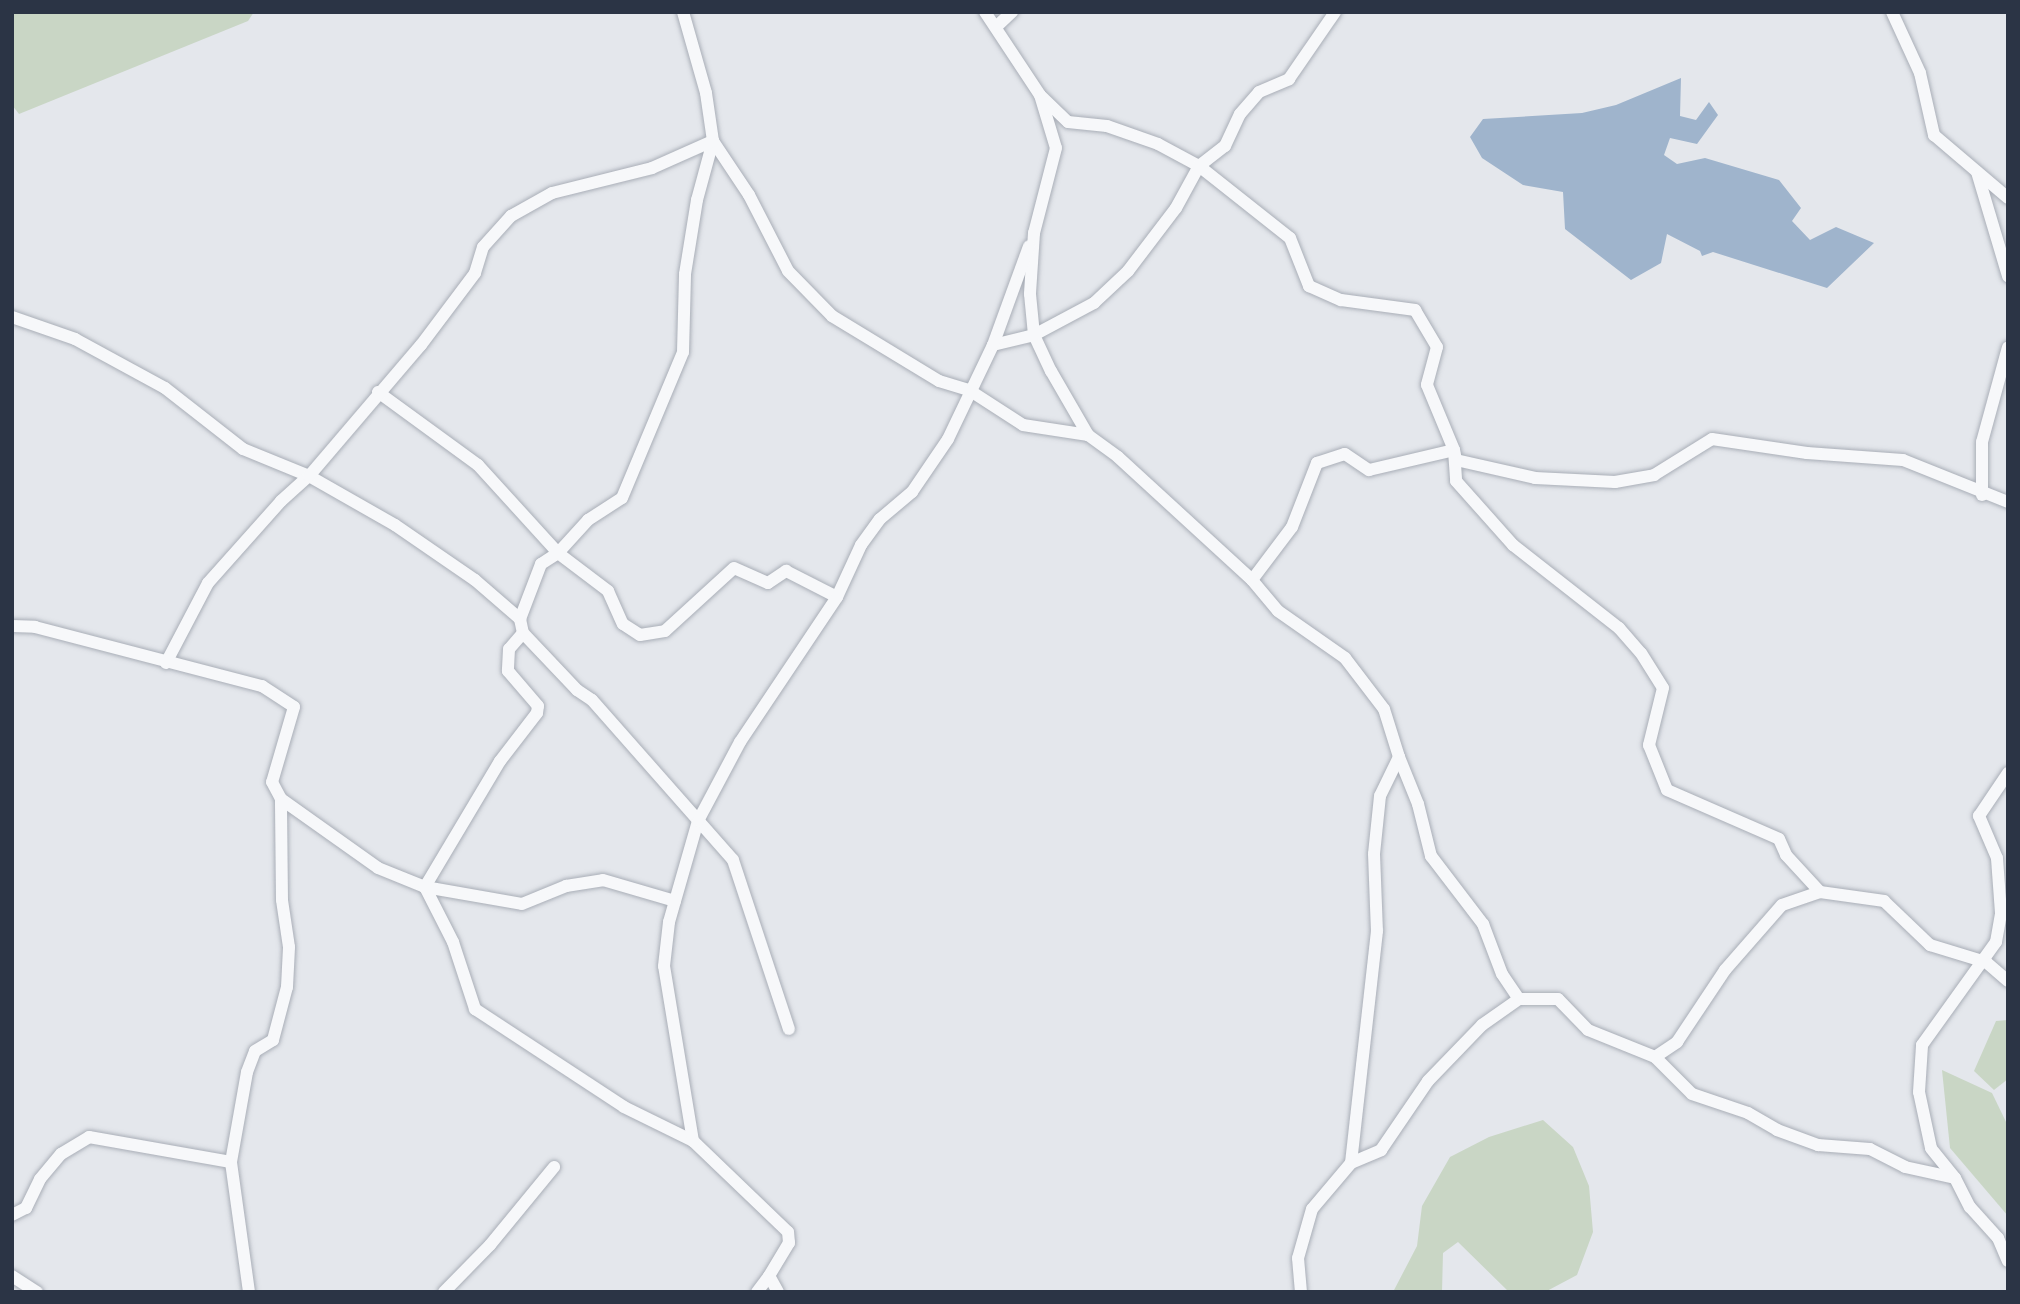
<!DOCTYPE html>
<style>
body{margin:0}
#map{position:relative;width:2020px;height:1304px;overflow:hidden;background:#e4e7ec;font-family:Karla,sans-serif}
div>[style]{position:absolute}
.green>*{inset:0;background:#c9d6c5}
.water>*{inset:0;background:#9fb4cc}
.roads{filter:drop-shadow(0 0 2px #a9aeb7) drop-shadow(0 0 2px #a9aeb7)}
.minor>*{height:12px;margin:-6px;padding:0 6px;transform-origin:6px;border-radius:6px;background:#f7f8fa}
span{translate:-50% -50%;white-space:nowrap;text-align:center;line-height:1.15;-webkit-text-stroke:5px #f4f6f9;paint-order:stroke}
.frame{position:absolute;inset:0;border:14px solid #2b3445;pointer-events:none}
</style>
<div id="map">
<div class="green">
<i style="clip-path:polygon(12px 12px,254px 12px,248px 21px,19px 114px,12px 105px)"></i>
<i style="clip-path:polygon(2008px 1020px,2008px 1079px,1994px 1090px,1974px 1071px,1996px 1021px)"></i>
<i style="clip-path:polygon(1942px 1070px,1992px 1093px,2008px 1126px,2008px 1216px,1950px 1148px)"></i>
<i style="clip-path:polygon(1543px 1120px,1573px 1147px,1589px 1186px,1593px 1232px,1577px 1275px,1545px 1292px,1509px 1292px,1458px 1242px,1443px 1253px,1442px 1292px,1393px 1292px,1417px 1246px,1422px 1206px,1450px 1157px,1489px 1137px)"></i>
</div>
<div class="water">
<i style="clip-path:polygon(1681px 78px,1680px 116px,1696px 120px,1709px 102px,1718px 115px,1697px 144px,1670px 138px,1664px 155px,1677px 164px,1705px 158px,1779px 180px,1801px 208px,1792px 221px,1810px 240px,1836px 227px,1874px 243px,1827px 288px,1713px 252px,1702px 256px,1700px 251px,1667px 234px,1661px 263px,1631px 280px,1565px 229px,1563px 192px,1523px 185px,1482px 158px,1470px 137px,1483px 119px,1582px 113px,1616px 105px)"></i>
</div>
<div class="roads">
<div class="minor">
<i style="left:683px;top:12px;width:84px;rotate:74.1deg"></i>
<i style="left:706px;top:93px;width:49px;rotate:81.7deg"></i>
<i style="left:713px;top:141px;width:65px;rotate:56.3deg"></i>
<i style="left:749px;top:195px;width:85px;rotate:62.8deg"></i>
<i style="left:788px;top:271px;width:63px;rotate:45.6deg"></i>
<i style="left:832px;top:316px;width:125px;rotate:31.3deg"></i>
<i style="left:939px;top:381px;width:31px;rotate:17deg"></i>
<i style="left:969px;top:390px;width:64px;rotate:32.9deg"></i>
<i style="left:1023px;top:425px;width:66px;rotate:8.7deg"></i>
<i style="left:985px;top:12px;width:100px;rotate:56.5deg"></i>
<i style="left:1040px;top:95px;width:55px;rotate:73.2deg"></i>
<i style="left:1056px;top:148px;width:88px;rotate:104.5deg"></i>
<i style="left:1034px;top:233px;width:61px;rotate:93.8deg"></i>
<i style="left:1030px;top:294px;width:41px;rotate:84.4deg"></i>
<i style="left:1034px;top:335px;width:40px;rotate:65deg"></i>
<i style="left:1051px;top:371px;width:74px;rotate:60deg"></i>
<i style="left:1088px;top:435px;width:37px;rotate:36deg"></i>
<i style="left:1118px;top:457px;width:182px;rotate:42.5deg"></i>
<i style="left:1252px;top:580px;width:40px;rotate:50deg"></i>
<i style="left:1278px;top:611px;width:82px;rotate:35deg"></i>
<i style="left:1345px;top:658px;width:64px;rotate:52.6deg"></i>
<i style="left:1384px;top:709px;width:50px;rotate:72.6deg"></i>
<i style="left:1399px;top:757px;width:43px;rotate:116deg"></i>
<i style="left:1380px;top:796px;width:58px;rotate:95.9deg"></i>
<i style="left:1374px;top:854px;width:77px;rotate:87.8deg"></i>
<i style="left:1377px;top:931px;width:233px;rotate:96.4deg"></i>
<i style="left:1351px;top:1163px;width:60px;rotate:130.3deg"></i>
<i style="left:1312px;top:1209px;width:51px;rotate:105.9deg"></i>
<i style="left:1298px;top:1258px;width:34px;rotate:85deg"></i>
<i style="left:1892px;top:12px;width:67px;rotate:65.3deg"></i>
<i style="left:1920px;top:73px;width:64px;rotate:77.3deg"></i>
<i style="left:1934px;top:135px;width:97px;rotate:40.4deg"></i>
<i style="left:997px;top:26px;width:21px;rotate:-43deg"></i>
<i style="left:1042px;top:97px;width:36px;rotate:44deg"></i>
<i style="left:1068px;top:122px;width:39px;rotate:6deg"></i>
<i style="left:1107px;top:126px;width:54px;rotate:19.4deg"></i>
<i style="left:1158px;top:144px;width:47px;rotate:28.2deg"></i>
<i style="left:1199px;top:166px;width:116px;rotate:38.4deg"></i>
<i style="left:1290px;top:238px;width:52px;rotate:68.4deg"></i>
<i style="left:1309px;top:286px;width:35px;rotate:24deg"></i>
<i style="left:1341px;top:300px;width:75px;rotate:7.7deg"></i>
<i style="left:1415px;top:310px;width:43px;rotate:59.3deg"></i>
<i style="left:1437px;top:347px;width:39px;rotate:105deg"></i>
<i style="left:1427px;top:385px;width:70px;rotate:67.4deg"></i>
<i style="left:1454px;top:450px;width:31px;rotate:86deg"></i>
<i style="left:1456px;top:481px;width:86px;rotate:48.3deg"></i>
<i style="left:1513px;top:545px;width:135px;rotate:38.1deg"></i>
<i style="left:1619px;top:628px;width:33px;rotate:49deg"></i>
<i style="left:1641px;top:653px;width:41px;rotate:57.8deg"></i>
<i style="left:1663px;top:688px;width:59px;rotate:103.8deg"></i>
<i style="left:1649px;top:745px;width:48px;rotate:68.2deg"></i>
<i style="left:1667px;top:790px;width:122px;rotate:23.6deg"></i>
<i style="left:1779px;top:839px;width:17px;rotate:66deg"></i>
<i style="left:1786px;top:855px;width:50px;rotate:47.4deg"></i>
<i style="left:1820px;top:892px;width:65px;rotate:8deg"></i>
<i style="left:1884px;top:901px;width:64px;rotate:43.7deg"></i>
<i style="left:1930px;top:945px;width:59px;rotate:16.9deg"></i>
<i style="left:1986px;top:962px;width:29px;rotate:41deg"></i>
<i style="left:1977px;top:172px;width:109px;rotate:73.4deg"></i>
<i style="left:12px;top:317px;width:67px;rotate:19.2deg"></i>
<i style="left:75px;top:339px;width:102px;rotate:28.6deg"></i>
<i style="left:165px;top:388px;width:99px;rotate:38deg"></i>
<i style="left:243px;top:449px;width:71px;rotate:22.2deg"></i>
<i style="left:309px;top:476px;width:99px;rotate:29.7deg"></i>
<i style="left:395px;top:525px;width:97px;rotate:34.5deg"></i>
<i style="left:475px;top:580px;width:60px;rotate:40.9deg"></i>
<i style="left:520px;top:619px;width:14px;rotate:78deg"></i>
<i style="left:523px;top:633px;width:79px;rotate:46.5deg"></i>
<i style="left:577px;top:690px;width:18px;rotate:34deg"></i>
<i style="left:592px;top:700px;width:213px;rotate:48.6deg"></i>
<i style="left:733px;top:860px;width:178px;rotate:71.7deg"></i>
<i style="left:993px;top:345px;width:42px;rotate:-13.7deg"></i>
<i style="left:1034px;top:335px;width:68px;rotate:-28.1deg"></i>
<i style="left:1094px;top:303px;width:47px;rotate:-43.3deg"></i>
<i style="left:1128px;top:271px;width:79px;rotate:-52.7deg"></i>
<i style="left:1176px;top:208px;width:48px;rotate:-61.3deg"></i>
<i style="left:1199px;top:166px;width:33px;rotate:-38deg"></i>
<i style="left:1225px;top:146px;width:35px;rotate:-65deg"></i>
<i style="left:1240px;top:114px;width:29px;rotate:-49deg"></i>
<i style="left:1259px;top:92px;width:33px;rotate:-23deg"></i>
<i style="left:1289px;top:79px;width:81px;rotate:-55.5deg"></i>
<i style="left:378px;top:392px;width:124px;rotate:36.1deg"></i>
<i style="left:478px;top:465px;width:119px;rotate:47.7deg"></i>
<i style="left:558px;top:553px;width:63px;rotate:37.2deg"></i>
<i style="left:608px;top:591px;width:36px;rotate:66deg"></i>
<i style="left:623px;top:624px;width:20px;rotate:33deg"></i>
<i style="left:640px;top:635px;width:25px;rotate:-9deg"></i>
<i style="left:665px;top:631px;width:93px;rotate:-42.4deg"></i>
<i style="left:734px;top:568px;width:37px;rotate:24deg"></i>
<i style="left:768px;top:583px;width:22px;rotate:-34deg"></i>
<i style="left:786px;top:571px;width:57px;rotate:27deg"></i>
<i style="left:1982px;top:495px;width:53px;rotate:-90deg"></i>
<i style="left:1982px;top:442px;width:98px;rotate:-74.7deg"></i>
<i style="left:1252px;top:580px;width:66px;rotate:-53deg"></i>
<i style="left:1292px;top:527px;width:69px;rotate:-68.7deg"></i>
<i style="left:1317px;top:463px;width:29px;rotate:-18deg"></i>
<i style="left:1345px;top:454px;width:29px;rotate:34deg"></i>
<i style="left:1369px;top:470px;width:87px;rotate:-13.2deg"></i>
<i style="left:1454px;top:450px;width:10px;rotate:79deg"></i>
<i style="left:1456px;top:460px;width:81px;rotate:12.8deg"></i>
<i style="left:1535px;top:478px;width:80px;rotate:2.9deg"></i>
<i style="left:1615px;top:482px;width:40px;rotate:-10deg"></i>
<i style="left:1654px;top:475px;width:68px;rotate:-31.8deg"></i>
<i style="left:1712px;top:439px;width:96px;rotate:8.4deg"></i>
<i style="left:1807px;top:453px;width:96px;rotate:4.2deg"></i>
<i style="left:1903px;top:460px;width:113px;rotate:21.8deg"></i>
<i style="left:520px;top:619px;width:59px;rotate:-69.1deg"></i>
<i style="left:541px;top:564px;width:20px;rotate:-33deg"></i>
<i style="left:558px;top:553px;width:45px;rotate:-47.7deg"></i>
<i style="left:588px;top:520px;width:40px;rotate:-32.9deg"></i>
<i style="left:622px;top:498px;width:158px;rotate:-67.3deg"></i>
<i style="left:683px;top:352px;width:78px;rotate:-88.5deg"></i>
<i style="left:685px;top:274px;width:75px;rotate:-80.8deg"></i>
<i style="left:697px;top:200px;width:61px;rotate:-74.8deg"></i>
<i style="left:12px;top:626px;width:23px;rotate:2deg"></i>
<i style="left:35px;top:627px;width:235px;rotate:14.6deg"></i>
<i style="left:262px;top:686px;width:38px;rotate:33deg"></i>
<i style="left:294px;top:707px;width:78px;rotate:106.3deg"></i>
<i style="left:272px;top:782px;width:19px;rotate:62deg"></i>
<i style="left:281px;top:799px;width:119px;rotate:35.4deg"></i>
<i style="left:378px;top:868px;width:51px;rotate:22deg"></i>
<i style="left:425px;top:887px;width:62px;rotate:63deg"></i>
<i style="left:453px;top:942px;width:71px;rotate:71.8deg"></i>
<i style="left:475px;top:1009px;width:178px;rotate:33.3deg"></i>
<i style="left:624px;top:1107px;width:77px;rotate:26.2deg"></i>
<i style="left:523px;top:633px;width:21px;rotate:131deg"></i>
<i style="left:509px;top:649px;width:22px;rotate:93deg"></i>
<i style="left:508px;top:671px;width:46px;rotate:49.4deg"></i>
<i style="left:538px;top:706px;width:7px;rotate:98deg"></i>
<i style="left:537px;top:713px;width:61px;rotate:127.6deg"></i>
<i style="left:500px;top:761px;width:147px;rotate:120.8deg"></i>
<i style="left:425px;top:887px;width:98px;rotate:9.9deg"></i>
<i style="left:522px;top:904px;width:48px;rotate:-22.2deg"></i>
<i style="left:566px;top:886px;width:37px;rotate:-9deg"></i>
<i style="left:603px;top:880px;width:75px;rotate:16.3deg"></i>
<i style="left:166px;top:663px;width:90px;rotate:-62.3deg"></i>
<i style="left:208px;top:583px;width:110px;rotate:-48.3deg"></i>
<i style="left:281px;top:501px;width:38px;rotate:-42deg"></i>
<i style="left:309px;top:476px;width:172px;rotate:-49.5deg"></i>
<i style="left:421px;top:345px;width:90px;rotate:-53.1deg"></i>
<i style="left:475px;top:273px;width:27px;rotate:-73deg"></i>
<i style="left:483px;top:247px;width:42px;rotate:-47.9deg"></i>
<i style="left:511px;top:216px;width:47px;rotate:-29.3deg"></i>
<i style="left:552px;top:193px;width:103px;rotate:-14deg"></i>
<i style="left:652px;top:168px;width:67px;rotate:-23.9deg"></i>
<i style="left:1399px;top:757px;width:51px;rotate:68deg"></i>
<i style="left:1418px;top:804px;width:54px;rotate:76deg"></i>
<i style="left:1431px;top:856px;width:86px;rotate:52.6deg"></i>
<i style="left:1483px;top:924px;width:53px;rotate:69.2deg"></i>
<i style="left:1502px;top:974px;width:30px;rotate:56deg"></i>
<i style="left:1519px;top:999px;width:39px"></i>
<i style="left:1558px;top:999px;width:43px;rotate:45.9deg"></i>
<i style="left:1588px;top:1030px;width:72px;rotate:21.9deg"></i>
<i style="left:1655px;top:1057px;width:52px;rotate:45deg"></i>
<i style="left:1692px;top:1094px;width:59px;rotate:18.7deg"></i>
<i style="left:1748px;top:1113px;width:34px;rotate:30deg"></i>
<i style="left:1777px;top:1130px;width:44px;rotate:20.1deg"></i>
<i style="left:1818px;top:1145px;width:52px;rotate:4.4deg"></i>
<i style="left:1870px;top:1149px;width:39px;rotate:27deg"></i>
<i style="left:1905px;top:1167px;width:51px;rotate:12.4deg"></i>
<i style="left:1955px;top:1178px;width:33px;rotate:63deg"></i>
<i style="left:1970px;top:1207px;width:42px;rotate:47.9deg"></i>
<i style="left:1998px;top:1238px;width:25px;rotate:67deg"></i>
<i style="left:1655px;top:1057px;width:27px;rotate:-34deg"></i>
<i style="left:1677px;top:1042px;width:87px;rotate:-56.3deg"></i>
<i style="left:1725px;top:970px;width:86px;rotate:-48.8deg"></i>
<i style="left:1782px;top:905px;width:40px;rotate:-18.9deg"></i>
<i style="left:1351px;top:1163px;width:33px;rotate:-23deg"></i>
<i style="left:1381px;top:1150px;width:83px;rotate:-55.7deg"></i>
<i style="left:1428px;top:1081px;width:78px;rotate:-46deg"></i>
<i style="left:1482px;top:1025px;width:45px;rotate:-35.1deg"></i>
<i style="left:1955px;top:1178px;width:38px;rotate:-129deg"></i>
<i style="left:1931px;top:1148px;width:57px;rotate:-102.1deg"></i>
<i style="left:1919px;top:1092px;width:47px;rotate:-86.3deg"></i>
<i style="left:1922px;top:1045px;width:127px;rotate:-54.3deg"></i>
<i style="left:1996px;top:942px;width:29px;rotate:-80deg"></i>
<i style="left:2001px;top:913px;width:55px;rotate:-94.2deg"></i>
<i style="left:1997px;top:858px;width:46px;rotate:-113.2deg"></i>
<i style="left:1979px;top:816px;width:52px;rotate:-56deg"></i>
<i style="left:12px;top:1215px;width:16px;rotate:-27deg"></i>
<i style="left:26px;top:1208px;width:32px;rotate:-64deg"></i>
<i style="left:40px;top:1179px;width:33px;rotate:-50deg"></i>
<i style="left:61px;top:1154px;width:33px;rotate:-31deg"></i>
<i style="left:89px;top:1137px;width:144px;rotate:10deg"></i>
<i style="left:12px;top:1276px;width:30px;rotate:33deg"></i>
<i style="left:249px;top:1292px;width:131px;rotate:-97.9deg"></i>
<i style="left:231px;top:1162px;width:91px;rotate:-79.9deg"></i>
<i style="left:247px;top:1072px;width:22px;rotate:-69deg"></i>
<i style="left:255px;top:1051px;width:21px;rotate:-31deg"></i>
<i style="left:273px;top:1040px;width:55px;rotate:-75.2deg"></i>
<i style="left:287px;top:987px;width:40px;rotate:-87.1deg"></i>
<i style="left:289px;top:947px;width:48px;rotate:-98.5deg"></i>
<i style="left:282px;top:900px;width:101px;rotate:-90.6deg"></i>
<i style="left:444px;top:1292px;width:66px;rotate:-45.6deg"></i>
<i style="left:490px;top:1245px;width:101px;rotate:-50.6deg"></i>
<i style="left:757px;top:1292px;width:20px;rotate:-53deg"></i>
<i style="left:778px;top:1292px;width:18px;rotate:-119deg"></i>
<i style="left:769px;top:1276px;width:39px;rotate:-59deg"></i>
<i style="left:789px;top:1243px;width:11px;rotate:-95deg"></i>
<i style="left:788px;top:1232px;width:132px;rotate:-136.2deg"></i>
<i style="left:693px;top:1141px;width:177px;rotate:-99.4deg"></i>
<i style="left:664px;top:966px;width:44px;rotate:-83.5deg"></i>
<i style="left:669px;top:922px;width:105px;rotate:-74deg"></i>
<i style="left:698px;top:821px;width:89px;rotate:-62deg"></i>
<i style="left:740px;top:742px;width:174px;rotate:-56.2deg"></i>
<i style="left:837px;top:597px;width:57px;rotate:-65.2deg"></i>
<i style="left:861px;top:545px;width:32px;rotate:-54deg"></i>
<i style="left:880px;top:519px;width:42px;rotate:-40.2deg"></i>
<i style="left:912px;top:492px;width:64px;rotate:-55.8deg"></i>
<i style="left:948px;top:439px;width:104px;rotate:-64.4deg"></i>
<i style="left:993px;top:345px;width:105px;rotate:-70deg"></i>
</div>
</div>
<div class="frame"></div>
</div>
